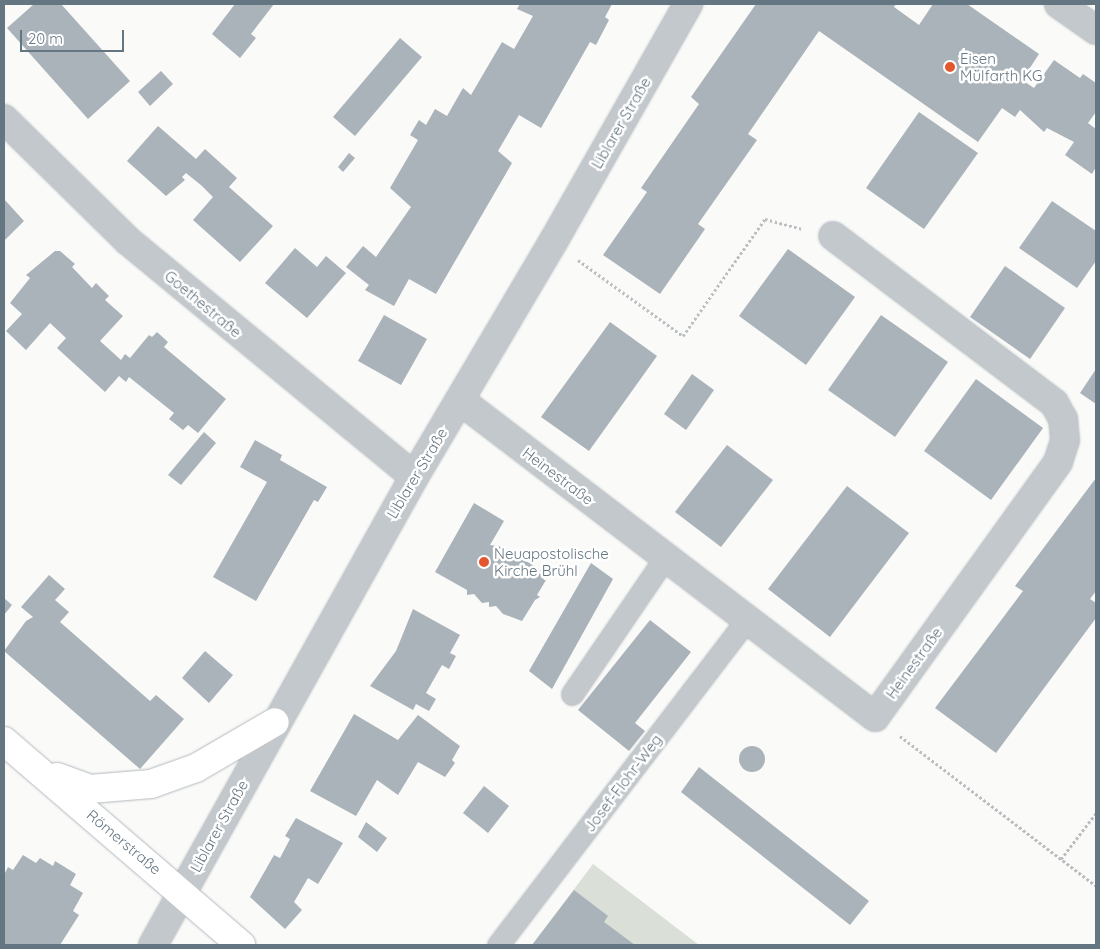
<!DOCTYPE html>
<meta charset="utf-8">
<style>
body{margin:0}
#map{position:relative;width:1100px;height:949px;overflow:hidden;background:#fafaf8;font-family:Quicksand,sans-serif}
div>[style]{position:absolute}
.green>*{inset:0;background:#dadfd7}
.building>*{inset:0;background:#aab3b9}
.round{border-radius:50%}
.path>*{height:3px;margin-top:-1.5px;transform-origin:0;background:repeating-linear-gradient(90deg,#bbbfc2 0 2.5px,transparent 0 5px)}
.roads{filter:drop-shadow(0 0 1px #b3babf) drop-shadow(0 0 1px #b3babf)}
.lane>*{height:21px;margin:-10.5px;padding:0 10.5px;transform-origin:10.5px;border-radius:10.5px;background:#c3c8cc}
.street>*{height:28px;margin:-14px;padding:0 14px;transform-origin:14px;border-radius:14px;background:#c3c8cc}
.secondary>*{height:28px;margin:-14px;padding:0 14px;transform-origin:14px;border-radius:14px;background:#fff}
.dots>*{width:14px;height:14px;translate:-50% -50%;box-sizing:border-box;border:2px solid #fff;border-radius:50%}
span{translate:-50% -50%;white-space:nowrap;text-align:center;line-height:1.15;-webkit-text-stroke:5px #fff;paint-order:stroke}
.poi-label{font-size:15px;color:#657683}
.left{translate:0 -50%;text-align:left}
.street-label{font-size:15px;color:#657683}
.frame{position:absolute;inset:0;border:5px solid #657683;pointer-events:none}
.scale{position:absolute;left:20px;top:30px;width:104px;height:22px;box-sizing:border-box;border:2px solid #657683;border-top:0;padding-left:6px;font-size:15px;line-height:18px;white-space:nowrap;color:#657683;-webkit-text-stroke:4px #fff;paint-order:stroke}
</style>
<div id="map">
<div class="green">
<i style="clip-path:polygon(593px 864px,699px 945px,532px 945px)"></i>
</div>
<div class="building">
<i style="clip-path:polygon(34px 4px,61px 4px,130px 81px,88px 119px,7px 28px)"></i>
<i style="clip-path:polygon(235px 4px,274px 4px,251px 34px,256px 38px,240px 58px,212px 34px)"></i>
<i style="clip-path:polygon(520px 4px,612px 4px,605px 17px,609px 20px,596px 45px,590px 42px,541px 128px,519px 115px,498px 151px,512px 163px,436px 294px,409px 279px,394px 306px,365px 290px,369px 285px,346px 267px,363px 246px,376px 257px,411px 207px,390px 188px,418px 140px,410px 135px,419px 120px,426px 125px,435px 109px,447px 116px,463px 88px,471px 95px,502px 42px,514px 49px,533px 16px,517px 9px)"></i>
<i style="clip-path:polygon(756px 4px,896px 4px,894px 7px,919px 25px,933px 4px,967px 4px,1039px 54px,1022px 80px,1034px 88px,1054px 60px,1080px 78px,1083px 74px,1096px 83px,1096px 112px,1088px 123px,1096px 129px,1096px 167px,1092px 174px,1065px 155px,1074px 142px,1047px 128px,1044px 132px,1020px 110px,1015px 117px,1002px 108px,978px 142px,819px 31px,748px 134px,757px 140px,698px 224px,705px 229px,660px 294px,603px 255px,647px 192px,641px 188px,699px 104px,691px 97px)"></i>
<i style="clip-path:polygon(400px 38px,422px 57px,355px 136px,333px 117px)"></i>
<i style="clip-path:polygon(161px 71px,173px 84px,150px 106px,138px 92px)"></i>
<i style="clip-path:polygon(919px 112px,978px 153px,924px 229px,866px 188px)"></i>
<i style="clip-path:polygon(158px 126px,196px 159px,205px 149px,237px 178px,229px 187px,273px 226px,240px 262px,193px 220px,213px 197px,202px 186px,186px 173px,182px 177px,185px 180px,166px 196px,127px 161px)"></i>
<i style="clip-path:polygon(349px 153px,355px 158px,343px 172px,338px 167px)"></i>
<i style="clip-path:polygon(4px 199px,24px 221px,4px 241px)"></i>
<i style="clip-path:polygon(1052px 201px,1096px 231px,1096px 261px,1077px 288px,1019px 248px)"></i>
<i style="clip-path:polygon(295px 248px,317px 267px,326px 256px,346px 273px,307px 318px,265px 283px)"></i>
<i style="clip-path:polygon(788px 249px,855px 297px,806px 365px,739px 316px)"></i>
<i style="clip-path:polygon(55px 251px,60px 251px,75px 264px,72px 267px,92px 288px,96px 283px,109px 296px,105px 300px,123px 316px,100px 341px,121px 360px,125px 354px,130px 358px,149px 335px,152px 337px,157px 332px,168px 342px,164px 347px,226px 399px,198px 433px,188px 425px,183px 430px,169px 419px,174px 413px,129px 377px,126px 382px,119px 376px,105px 392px,57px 348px,66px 338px,50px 323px,26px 350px,6px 331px,22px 314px,10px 303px,30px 278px,26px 275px)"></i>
<i style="clip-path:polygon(1005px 266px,1065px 308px,1030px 359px,970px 317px)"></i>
<i style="clip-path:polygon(384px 315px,427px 339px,401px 385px,358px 361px)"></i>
<i style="clip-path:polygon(881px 315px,948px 362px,895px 437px,828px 390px)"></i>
<i style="clip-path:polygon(610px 322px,657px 356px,589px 451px,541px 417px)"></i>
<i style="clip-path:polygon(1096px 369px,1096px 404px,1080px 393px)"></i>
<i style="clip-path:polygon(692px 374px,714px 390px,686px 430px,664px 414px)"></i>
<i style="clip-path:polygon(976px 379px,1043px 428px,991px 500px,924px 451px)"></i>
<i style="clip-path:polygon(204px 432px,216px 443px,181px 485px,168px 475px)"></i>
<i style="clip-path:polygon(255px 440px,282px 455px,280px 460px,327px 487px,318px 502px,314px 500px,256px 601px,213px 577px,267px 482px,240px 467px)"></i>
<i style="clip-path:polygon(727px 445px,773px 480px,721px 547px,675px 512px)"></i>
<i style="clip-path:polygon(1096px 478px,1096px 591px,1090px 599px,1096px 603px,1096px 618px,996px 753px,935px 708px,1023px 591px,1015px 586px)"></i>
<i style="clip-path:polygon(847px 486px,909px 533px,830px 637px,768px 589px)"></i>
<i style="clip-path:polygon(474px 503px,504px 521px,490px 545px,503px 547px,549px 575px,537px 595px,540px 597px,535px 600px,522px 621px,503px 614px,496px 606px,489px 607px,489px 602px,482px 603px,474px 594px,467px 595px,467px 590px,435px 572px)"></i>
<i style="clip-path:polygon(591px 563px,613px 579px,552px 689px,529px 671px)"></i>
<i style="clip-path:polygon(49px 575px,65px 589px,55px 600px,69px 612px,60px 622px,150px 701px,156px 695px,184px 719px,140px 769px,4px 651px,26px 621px,33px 617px,21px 607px)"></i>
<i style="clip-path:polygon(4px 598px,12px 605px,4px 615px)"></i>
<i style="clip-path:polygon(413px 609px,460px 635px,450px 653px,456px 656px,449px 669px,442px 665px,426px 693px,436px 699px,429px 711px,416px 704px,413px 710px,370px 686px,396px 651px)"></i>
<i style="clip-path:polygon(650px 620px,691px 652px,635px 723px,645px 731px,629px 751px,578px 710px)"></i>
<i style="clip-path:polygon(205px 651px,233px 675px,209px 703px,182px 678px)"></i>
<i style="clip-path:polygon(354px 714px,398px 740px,418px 715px,460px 746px,452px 760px,455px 763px,445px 777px,418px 762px,398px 795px,377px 780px,356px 816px,310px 791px)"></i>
<i class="round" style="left:739px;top:746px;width:26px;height:26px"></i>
<i style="clip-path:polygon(699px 767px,869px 901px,850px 925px,681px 792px)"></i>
<i style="clip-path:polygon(484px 786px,509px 806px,488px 833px,463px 813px)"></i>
<i style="clip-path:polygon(296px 818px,343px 843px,318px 884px,308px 878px,294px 902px,302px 910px,285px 929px,250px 897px,274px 855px,280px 858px,290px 839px,285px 836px)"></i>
<i style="clip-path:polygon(366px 822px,387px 838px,377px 852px,358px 837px)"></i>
<i style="clip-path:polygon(23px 855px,36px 863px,40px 858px,53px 866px,55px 861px,76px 874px,70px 885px,83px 893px,73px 911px,79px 915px,60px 945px,4px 945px,4px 875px,8px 867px,13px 870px)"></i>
<i style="clip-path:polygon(574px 890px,608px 916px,604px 922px,635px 945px,532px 945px)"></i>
</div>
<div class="path">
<i style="left:578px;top:260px;width:130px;rotate:35.9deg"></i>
<i style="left:683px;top:336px;width:143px;rotate:-55deg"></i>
<i style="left:765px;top:219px;width:39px;rotate:15deg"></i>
<i style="left:900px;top:736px;width:247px;rotate:37.4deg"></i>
<i style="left:1061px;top:859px;width:58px;rotate:-52.7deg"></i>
</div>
<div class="roads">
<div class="lane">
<i style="left:572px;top:694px;width:163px;rotate:-55.7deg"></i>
<i style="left:498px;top:945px;width:410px;rotate:-52.6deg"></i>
</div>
<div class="street">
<i style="left:1059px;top:4px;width:45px;rotate:35.1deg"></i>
<i style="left:4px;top:119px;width:173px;rotate:44.5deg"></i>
<i style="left:127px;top:240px;width:372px;rotate:39.5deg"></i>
<i style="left:461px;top:401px;width:521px;rotate:37.35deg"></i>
<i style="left:875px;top:717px;width:314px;rotate:-54.3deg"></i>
<i style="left:1058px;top:462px;width:23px;rotate:-72deg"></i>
<i style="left:1065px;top:440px;width:21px;rotate:-95deg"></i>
<i style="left:1063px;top:419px;width:18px;rotate:-119deg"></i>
<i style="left:1054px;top:403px;width:277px;rotate:-142.9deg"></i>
<i style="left:153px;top:945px;width:536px;rotate:-60.85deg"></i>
<i style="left:414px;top:477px;width:273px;rotate:-59.4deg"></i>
<i style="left:553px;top:242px;width:274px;rotate:-60.4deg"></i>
</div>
<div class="secondary">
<i style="left:4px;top:741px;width:313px;rotate:40.7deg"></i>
<i style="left:57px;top:777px;width:35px;rotate:20deg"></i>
<i style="left:90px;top:789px;width:61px;rotate:-4.7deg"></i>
<i style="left:151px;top:784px;width:48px;rotate:-19.6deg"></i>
<i style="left:196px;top:768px;width:91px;rotate:-30.2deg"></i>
</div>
</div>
<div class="dots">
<i style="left:950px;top:67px;background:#e4572e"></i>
<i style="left:484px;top:562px;background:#e4572e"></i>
</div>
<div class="poi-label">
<span class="left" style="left:960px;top:67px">Eisen<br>Mülfarth KG</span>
<span class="left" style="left:494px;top:562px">Neuapostolische<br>Kirche Brühl</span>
</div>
<div class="street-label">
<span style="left:621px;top:123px;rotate:-60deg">Liblarer Straße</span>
<span style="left:203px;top:304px;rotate:40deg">Goethestraße</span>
<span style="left:417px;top:473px;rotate:-59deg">Liblarer Straße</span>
<span style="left:558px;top:476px;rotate:37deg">Heinestraße</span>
<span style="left:914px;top:663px;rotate:-54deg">Heinestraße</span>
<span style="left:623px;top:783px;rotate:-53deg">Josef-Flohr-Weg</span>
<span style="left:219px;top:826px;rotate:-61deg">Liblarer Straße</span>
<span style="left:124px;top:842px;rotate:40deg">Römerstraße</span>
</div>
<div class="frame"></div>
<div class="scale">20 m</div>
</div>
